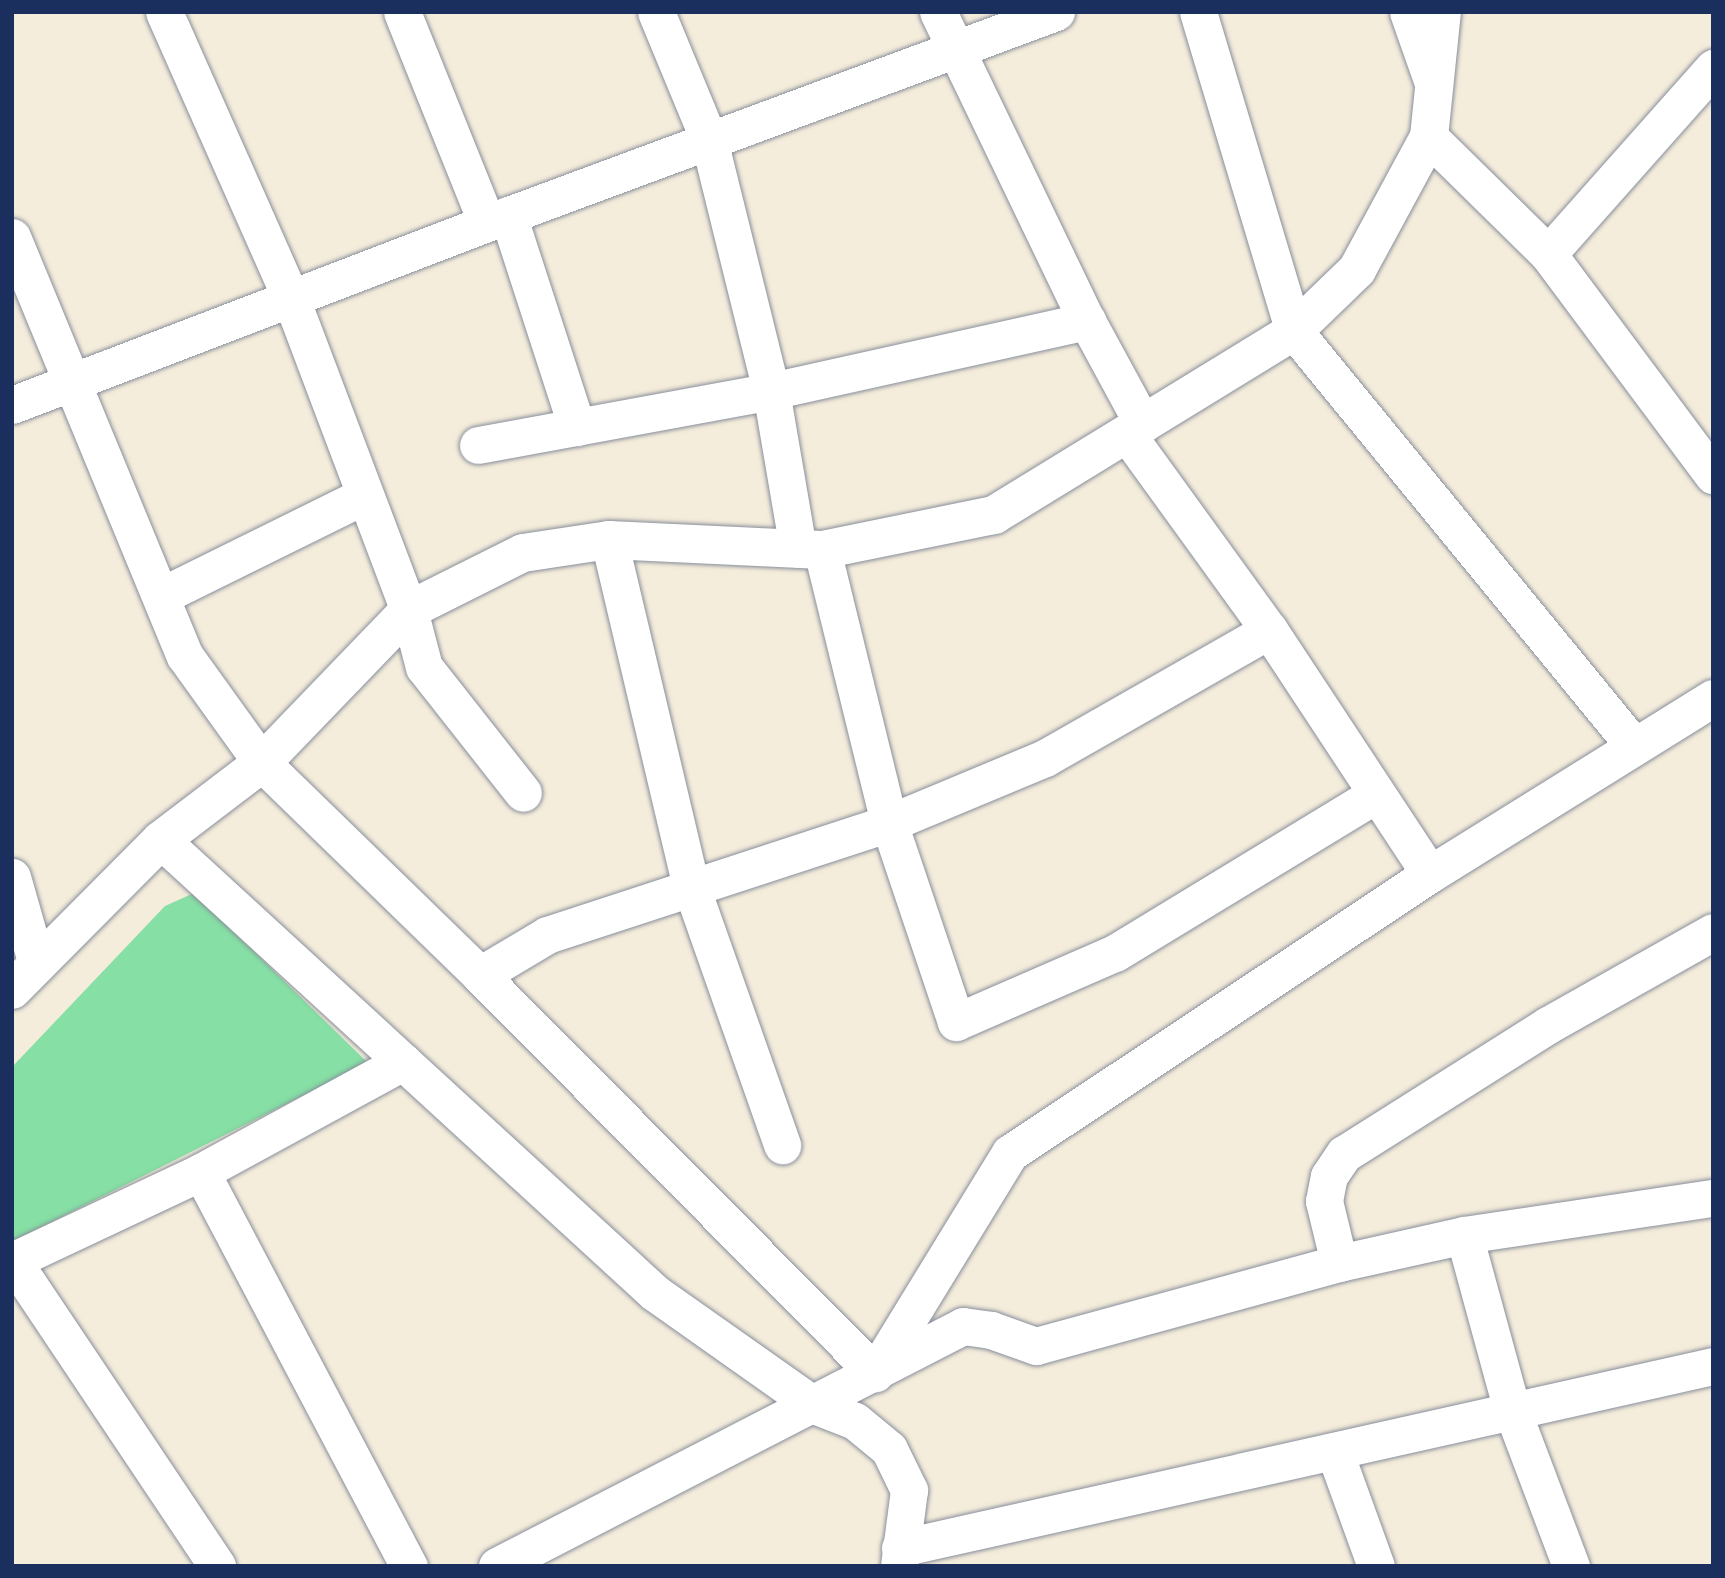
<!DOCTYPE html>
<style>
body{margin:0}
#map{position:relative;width:1725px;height:1578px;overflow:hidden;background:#f5eddb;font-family:"Balsamiq Sans",sans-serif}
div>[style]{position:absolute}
.green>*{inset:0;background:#86dfa4}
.roads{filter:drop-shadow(0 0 2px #888e9c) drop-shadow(0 0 2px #888e9c)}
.minor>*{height:37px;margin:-18.5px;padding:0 18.5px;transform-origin:18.5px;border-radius:18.5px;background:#fff}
.tertiary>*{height:38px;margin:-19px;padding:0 19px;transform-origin:19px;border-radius:19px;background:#fff}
span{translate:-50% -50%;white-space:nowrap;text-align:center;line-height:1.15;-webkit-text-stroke:7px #fff;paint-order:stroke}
.frame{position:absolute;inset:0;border:14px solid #1b2f5e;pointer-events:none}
</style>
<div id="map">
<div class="green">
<i style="clip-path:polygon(194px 893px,368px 1063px,12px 1242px,12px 1067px,165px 906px)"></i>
</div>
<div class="roads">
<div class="minor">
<i style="left:164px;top:12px;width:316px;rotate:66.1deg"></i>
<i style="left:292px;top:301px;width:330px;rotate:69.3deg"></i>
<i style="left:409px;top:610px;width:59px;rotate:75.3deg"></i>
<i style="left:424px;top:667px;width:160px;rotate:51.8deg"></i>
<i style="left:402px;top:12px;width:227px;rotate:68.1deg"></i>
<i style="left:656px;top:12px;width:139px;rotate:67.5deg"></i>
<i style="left:709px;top:140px;width:259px;rotate:76.1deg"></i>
<i style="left:771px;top:391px;width:160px;rotate:80.3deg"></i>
<i style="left:938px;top:12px;width:343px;rotate:64.3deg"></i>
<i style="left:1087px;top:321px;width:117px;rotate:61.5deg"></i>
<i style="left:1198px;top:12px;width:333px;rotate:73.3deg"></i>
<i style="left:1294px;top:331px;width:536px;rotate:50.67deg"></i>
<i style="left:1408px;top:12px;width:78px;rotate:70.6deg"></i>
<i style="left:1429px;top:137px;width:167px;rotate:44.5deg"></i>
<i style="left:1548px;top:254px;width:276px;rotate:53.3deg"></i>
<i style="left:508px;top:215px;width:223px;rotate:72deg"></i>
<i style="left:12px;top:237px;width:453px;rotate:67.6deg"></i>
<i style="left:185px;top:656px;width:132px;rotate:54.3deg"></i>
<i style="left:262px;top:763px;width:304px;rotate:44.2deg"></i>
<i style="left:480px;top:975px;width:561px;rotate:45.22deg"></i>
<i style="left:875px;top:1373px;width:258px;rotate:-58.5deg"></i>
<i style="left:1010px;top:1153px;width:504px;rotate:-33.6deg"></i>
<i style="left:1430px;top:874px;width:333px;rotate:-31.9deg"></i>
<i style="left:1548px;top:254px;width:249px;rotate:-48.4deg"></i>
<i style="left:12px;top:405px;width:509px;rotate:-20.96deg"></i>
<i style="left:487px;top:223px;width:607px;rotate:-20.35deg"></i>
<i style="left:1127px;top:434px;width:242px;rotate:54.1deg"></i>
<i style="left:1269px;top:630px;width:292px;rotate:56.6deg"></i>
<i style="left:478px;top:445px;width:298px;rotate:-10.4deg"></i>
<i style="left:771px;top:391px;width:324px;rotate:-12.5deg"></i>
<i style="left:609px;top:540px;width:356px;rotate:76.7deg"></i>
<i style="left:691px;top:886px;width:275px;rotate:70.6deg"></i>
<i style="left:822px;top:550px;width:281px;rotate:76.2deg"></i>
<i style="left:889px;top:823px;width:210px;rotate:71.4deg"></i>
<i style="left:956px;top:1022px;width:173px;rotate:-23.5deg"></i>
<i style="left:1115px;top:953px;width:306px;rotate:-31.3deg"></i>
<i style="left:161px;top:596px;width:225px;rotate:-26.3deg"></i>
<i style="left:161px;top:840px;width:670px;rotate:42.52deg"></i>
<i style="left:655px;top:1293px;width:194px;rotate:35.2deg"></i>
<i style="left:814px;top:1405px;width:44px;rotate:21.3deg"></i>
<i style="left:855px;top:1421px;width:44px;rotate:39.5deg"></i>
<i style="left:889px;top:1449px;width:46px;rotate:64deg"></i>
<i style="left:909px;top:1490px;width:77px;rotate:97.5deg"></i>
<i style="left:12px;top:877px;width:91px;rotate:74.1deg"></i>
<i style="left:480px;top:975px;width:78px;rotate:-30.8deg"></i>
<i style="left:547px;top:935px;width:360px;rotate:-18.1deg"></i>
<i style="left:889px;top:823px;width:169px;rotate:-22.6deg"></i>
<i style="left:1045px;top:758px;width:258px;rotate:-29.7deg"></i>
<i style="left:201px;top:1172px;width:446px;rotate:62.2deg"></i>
<i style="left:1464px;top:1235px;width:181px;rotate:74.7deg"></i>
<i style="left:1512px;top:1410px;width:167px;rotate:69.3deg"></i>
<i style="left:12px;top:1261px;width:209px;rotate:-25.2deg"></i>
<i style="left:201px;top:1172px;width:230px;rotate:-28.6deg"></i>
<i style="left:13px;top:1261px;width:367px;rotate:56.2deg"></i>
<i style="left:1339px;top:1263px;width:64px;rotate:-103.6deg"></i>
<i style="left:1324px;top:1201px;width:25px;rotate:-79deg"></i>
<i style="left:1329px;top:1176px;width:27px;rotate:-56deg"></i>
<i style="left:1344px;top:1154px;width:241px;rotate:-32.3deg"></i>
<i style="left:1548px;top:1025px;width:189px;rotate:-29.4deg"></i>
<i style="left:1335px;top:1453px;width:120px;rotate:70.1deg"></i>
<i style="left:900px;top:1548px;width:833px;rotate:-12.62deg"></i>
<i style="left:497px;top:1566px;width:524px;rotate:-27.25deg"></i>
<i style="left:963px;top:1326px;width:28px;rotate:8deg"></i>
<i style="left:991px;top:1330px;width:48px;rotate:19.6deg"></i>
<i style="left:1036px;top:1346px;width:314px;rotate:-15.3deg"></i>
<i style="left:1339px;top:1263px;width:128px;rotate:-12.6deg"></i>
<i style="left:1464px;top:1235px;width:252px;rotate:-8.5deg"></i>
</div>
<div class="tertiary">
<i style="left:12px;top:990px;width:211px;rotate:-45.2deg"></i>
<i style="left:161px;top:840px;width:127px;rotate:-37.3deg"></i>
<i style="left:262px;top:763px;width:212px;rotate:-46.1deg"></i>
<i style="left:409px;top:610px;width:127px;rotate:-26.6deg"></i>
<i style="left:523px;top:553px;width:87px;rotate:-8.6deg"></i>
<i style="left:609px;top:540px;width:213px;rotate:2.7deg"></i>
<i style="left:822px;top:550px;width:176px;rotate:-11.5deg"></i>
<i style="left:994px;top:515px;width:352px;rotate:-31.5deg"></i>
<i style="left:1294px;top:331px;width:88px;rotate:-44.1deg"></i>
<i style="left:1357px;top:270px;width:151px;rotate:-61.6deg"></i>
<i style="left:1429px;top:137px;width:126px;rotate:-84.1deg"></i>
</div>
</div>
<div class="frame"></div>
</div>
